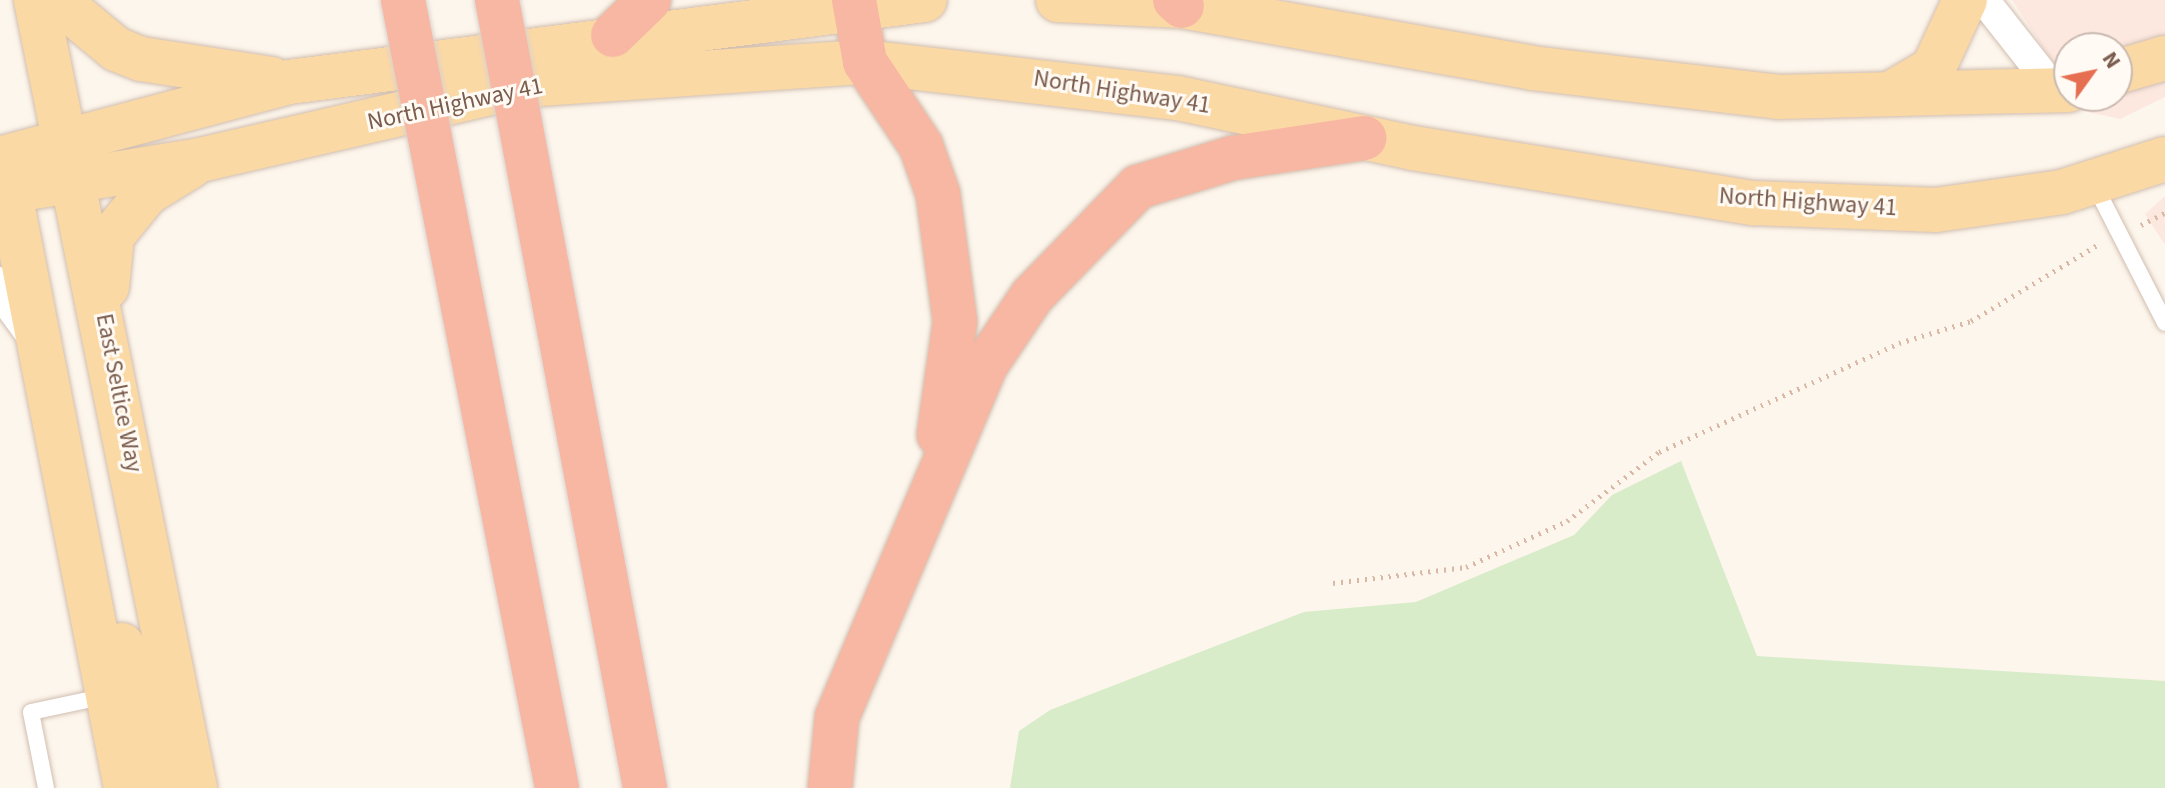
<!DOCTYPE html>
<style>
body{margin:0}
#map{position:relative;width:2165px;height:788px;overflow:hidden;background:#fdf6ec;font-family:"Source Sans 3",sans-serif}
div>[style]{position:absolute}
.commercial>*{inset:0;background:#fde8e0}
.green>*{inset:0;background:#d8ecc9}
.path>*{height:5px;margin-top:-2.5px;transform-origin:0;background:repeating-linear-gradient(90deg,#d9b8a5 0 2px,transparent 0 8px)}
.roads{filter:drop-shadow(0 0 2px #d1beb0) drop-shadow(0 0 2px #d1beb0)}
.service>*{height:16px;margin:-8px;padding:0 8px;transform-origin:8px;border-radius:8px;background:#fff}
.minor>*{height:30px;margin:-15px;padding:0 15px;transform-origin:15px;border-radius:15px;background:#fff}
.tertiary>*{height:38px;margin:-19px;padding:0 19px;transform-origin:19px;border-radius:19px;background:#fff}
.primary>*{height:44px;margin:-22px;padding:0 22px;transform-origin:22px;border-radius:22px;background:#fbd9a5}
.motorway>*{height:44px;margin:-22px;padding:0 22px;transform-origin:22px;border-radius:22px;background:#f7b7a3}
.bridges{filter:drop-shadow(0 0 2px #dad1cd) drop-shadow(0 0 2px #dad1cd)}
.motorway-bridge>*{height:44px;margin:-22px;padding:0 22px;transform-origin:22px;border-radius:22px;background:#f7b7a3}
span{translate:-50% -50%;white-space:nowrap;text-align:center;line-height:1.15;-webkit-text-stroke:6px #fffaf3;paint-order:stroke}
.street-label{font-size:24px;color:#7a5c4d}
.north{position:absolute;left:2053px;top:32px;width:80px;height:80px;box-sizing:border-box;background:#fffaf3;border:2px solid #cabbb1;border-radius:50%;rotate:57deg;font-size:22px;font-weight:700;line-height:32px;text-align:center;color:#7a5c4d}
.north::after{content:'';display:block;margin:auto;width:28px;height:36px;background:#e76f51;clip-path:polygon(50% 0,100% 100%,50% 72%,0 100%)}
</style>
<div id="map">
<div class="commercial">
<i style="clip-path:polygon(2012px 0,2165px 0,2165px 97px,2120px 119px,2088px 112px,2075px 96px,2117px 96px,2117px 48px,2069px 48px,2069px 87px)"></i>
<i style="clip-path:polygon(2165px 196px,2165px 245px,2145px 214px)"></i>
</div>
<div class="green">
<i style="clip-path:polygon(1681px 461px,1757px 656px,2165px 681px,2165px 788px,1010px 788px,1019px 731px,1050px 710px,1304px 612px,1416px 602px,1574px 535px,1612px 495px)"></i>
</div>
<div class="path">
<i style="left:2141px;top:225px;width:27px;rotate:-27deg"></i>
<i style="left:1333px;top:583px;width:134px;rotate:-6.9deg"></i>
<i style="left:1466px;top:567px;width:111px;rotate:-24.5deg"></i>
<i style="left:1567px;top:521px;width:115px;rotate:-36.9deg"></i>
<i style="left:1659px;top:452px;width:264px;rotate:-24.4deg"></i>
<i style="left:1899px;top:343px;width:75px;rotate:-17deg"></i>
<i style="left:1971px;top:321px;width:149px;rotate:-31deg"></i>
</div>
<div class="roads">
<div class="service">
<i style="left:2094px;top:184px;width:156px;rotate:62.9deg"></i>
<i style="left:46px;top:788px;width:77px;rotate:-101.2deg"></i>
<i style="left:31px;top:712px;width:77px;rotate:-12deg"></i>
</div>
<div class="minor">
<i style="left:1984px;top:0;width:120px;rotate:51.8deg"></i>
</div>
<div class="tertiary">
<i style="left:0;top:286px;width:61px;rotate:53.7deg"></i>
</div>
<div class="primary">
<i style="left:36px;top:0;width:804px;rotate:78.59deg"></i>
<i style="left:57px;top:0;width:77px;rotate:39.7deg"></i>
<i style="left:116px;top:49px;width:27px;rotate:22deg"></i>
<i style="left:141px;top:59px;width:132px;rotate:8.7deg"></i>
<i style="left:1058px;top:0;width:124px;rotate:2.8deg"></i>
<i style="left:1182px;top:6px;width:355px;rotate:10deg"></i>
<i style="left:1532px;top:68px;width:248px;rotate:6.7deg"></i>
<i style="left:1778px;top:97px;width:291px;rotate:-1.4deg"></i>
<i style="left:2117px;top:72px;width:50px;rotate:-16.3deg"></i>
<i style="left:1890px;top:94px;width:50px;rotate:-30.2deg"></i>
<i style="left:1933px;top:69px;width:76px;rotate:-65.1deg"></i>
<i style="left:3px;top:158px;width:296px;rotate:-14.9deg"></i>
<i style="left:289px;top:82px;width:641px;rotate:-7.35deg"></i>
<i style="left:4px;top:163px;width:637px;rotate:78.95deg"></i>
<i style="left:9px;top:191px;width:193px;rotate:-9.2deg"></i>
<i style="left:200px;top:160px;width:334px;rotate:-13deg"></i>
<i style="left:525px;top:85px;width:341px;rotate:-3.9deg"></i>
<i style="left:865px;top:62px;width:315px;rotate:6.6deg"></i>
<i style="left:1178px;top:98px;width:240px;rotate:12deg"></i>
<i style="left:1413px;top:148px;width:345px;rotate:9.2deg"></i>
<i style="left:1754px;top:203px;width:182px;rotate:2.2deg"></i>
<i style="left:1936px;top:210px;width:127px;rotate:-8.1deg"></i>
<i style="left:2062px;top:192px;width:108px;rotate:-17.8deg"></i>
<i style="left:107px;top:287px;width:51px;rotate:-84.4deg"></i>
<i style="left:112px;top:236px;width:55px;rotate:-50.9deg"></i>
<i style="left:147px;top:193px;width:52px;rotate:-31.5deg"></i>
<i style="left:122px;top:645px;width:148px;rotate:74.7deg"></i>
</div>
<div class="motorway">
<i style="left:854px;top:0;width:63px;rotate:79.9deg"></i>
<i style="left:865px;top:62px;width:101px;rotate:56.3deg"></i>
<i style="left:921px;top:146px;width:51px;rotate:70.5deg"></i>
<i style="left:938px;top:194px;width:129px;rotate:82.4deg"></i>
<i style="left:955px;top:322px;width:114px;rotate:98.1deg"></i>
<i style="left:1175px;top:0;width:9px;rotate:41deg"></i>
<i style="left:613px;top:35px;width:50px;rotate:-44.2deg"></i>
<i style="left:830px;top:788px;width:71px;rotate:-84.4deg"></i>
<i style="left:837px;top:717px;width:381px;rotate:-67.1deg"></i>
<i style="left:985px;top:366px;width:84px;rotate:-56.1deg"></i>
<i style="left:1032px;top:296px;width:152px;rotate:-45.8deg"></i>
<i style="left:1138px;top:187px;width:98px;rotate:-17.1deg"></i>
<i style="left:1232px;top:158px;width:134px;rotate:-8.6deg"></i>
</div>
</div>
<div class="bridges">
<div class="motorway-bridge">
<i style="left:403px;top:0;width:803px;rotate:78.94deg"></i>
<i style="left:497px;top:0;width:802px;rotate:79.36deg"></i>
</div>
</div>
<div class="street-label">
<span style="left:1122px;top:92px;rotate:9deg">North Highway 41</span>
<span style="left:455px;top:104px;rotate:-12deg">North Highway 41</span>
<span style="left:1808px;top:202px;rotate:4deg">North Highway 41</span>
<span style="left:119px;top:393px;rotate:79deg">East Seltice Way</span>
</div>
<div class="north">N</div>
</div>
